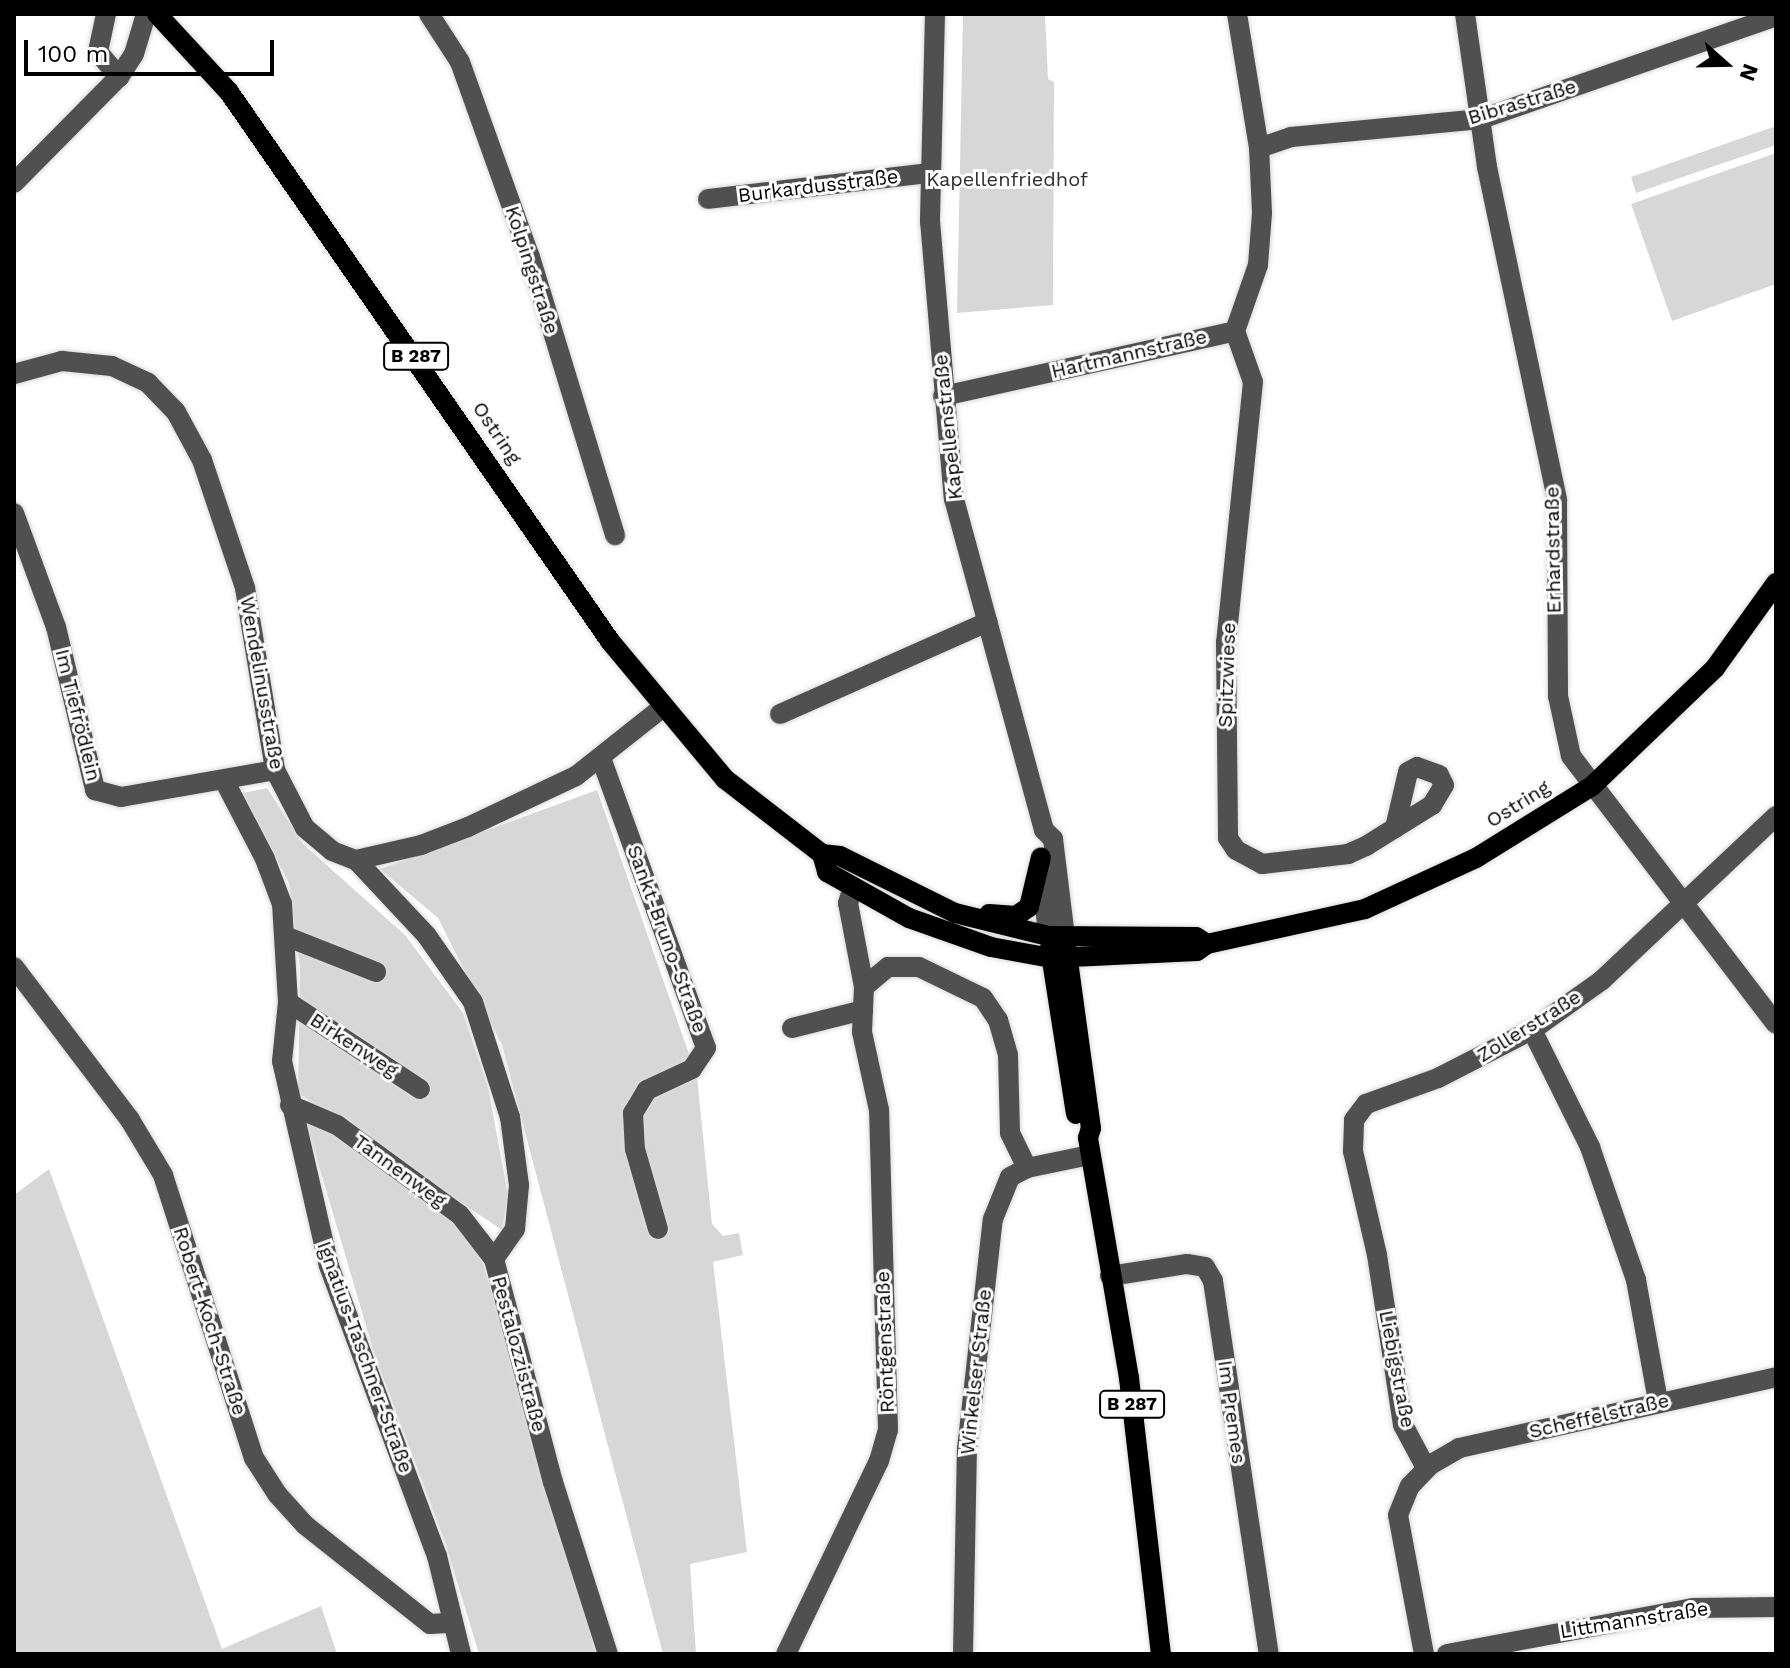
<!DOCTYPE html>
<meta charset="utf-8">
<style>
body{margin:0}
#map{position:relative;width:1790px;height:1668px;overflow:hidden;background:#fff;font-family:"Work Sans",sans-serif}
div>[style]{position:absolute}
.green>*{inset:0;background:#d7d7d7}
.roads{filter:drop-shadow(0 0 2px #dbdbdb) drop-shadow(0 0 2px #dbdbdb)}
.minor>*{height:20px;margin:-10px;padding:0 10px;transform-origin:10px;border-radius:10px;background:#505050}
.major>*{height:20px;margin:-10px;padding:0 10px;transform-origin:10px;border-radius:10px;background:#000}
span{translate:-50% -50%;white-space:nowrap;text-align:center;line-height:1.15;-webkit-text-stroke:6px #fff;paint-order:stroke}
.shield-label span{padding:2px 6px;background:#fff;border:2px solid;border-radius:6px;-webkit-text-stroke-width:0}
.shield-label{font-size:18px;color:#000;font-weight:700}
.street-label{font-size:20px;color:#000}
.park-label{font-size:20px;color:#2e2e2e}
.frame{position:absolute;inset:0;border:16px solid #000;pointer-events:none}
.north{position:absolute;left:1686px;top:24px;width:80px;height:80px;-webkit-text-stroke:6px #fff;paint-order:stroke;rotate:110deg;font-size:22px;font-weight:700;line-height:32px;text-align:center;color:#000}
.north::after{content:'';display:block;margin:auto;width:28px;height:36px;background:#000;clip-path:polygon(50% 0,100% 100%,50% 72%,0 100%)}
.scale{position:absolute;left:24px;top:40px;width:250px;height:36px;box-sizing:border-box;border:4px solid #000;border-top:0;padding-left:10px;font-size:24px;line-height:28px;white-space:nowrap;color:#000;-webkit-text-stroke:6px #fff;paint-order:stroke}
</style>
<div id="map">
<div class="green">
<i style="clip-path:polygon(963px 14px,1045px 14px,1048px 79px,1054px 82px,1053px 305px,957px 313px)"></i>
<i style="clip-path:polygon(1776px 126px,1776px 145px,1636px 193px,1631px 177px)"></i>
<i style="clip-path:polygon(1776px 153px,1776px 284px,1672px 321px,1631px 204px)"></i>
<i style="clip-path:polygon(267px 788px,303px 844px,405px 935px,463px 1013px,488px 1087px,508px 1195px,502px 1230px,298px 1093px,300px 968px,289px 883px,243px 793px)"></i>
<i style="clip-path:polygon(597px 790px,697px 1077px,712px 1224px,723px 1236px,739px 1233px,743px 1255px,713px 1262px,747px 1552px,690px 1564px,696px 1654px,663px 1654px,502px 1045px,438px 918px,380px 869px)"></i>
<i style="clip-path:polygon(306px 1122px,317px 1122px,457px 1222px,483px 1263px,596px 1654px,479px 1654px,445px 1542px,375px 1356px)"></i>
<i style="clip-path:polygon(49px 1169px,222px 1649px,321px 1606px,337px 1654px,14px 1654px,14px 1195px)"></i>
</div>
<div class="roads">
<div class="minor">
<i style="left:106px;top:14px;width:39px;rotate:102deg"></i>
<i style="left:98px;top:52px;width:33px;rotate:50deg"></i>
<i style="left:429px;top:14px;width:57px;rotate:57.1deg"></i>
<i style="left:460px;top:62px;width:207px;rotate:70.3deg"></i>
<i style="left:530px;top:257px;width:291px;rotate:73deg"></i>
<i style="left:935px;top:14px;width:207px;rotate:91.4deg"></i>
<i style="left:930px;top:221px;width:279px;rotate:85.1deg"></i>
<i style="left:954px;top:499px;width:343px;rotate:74.8deg"></i>
<i style="left:1044px;top:830px;width:13px;rotate:45deg"></i>
<i style="left:1053px;top:839px;width:99px;rotate:83deg"></i>
<i style="left:1465px;top:14px;width:155px;rotate:81.8deg"></i>
<i style="left:1487px;top:167px;width:340px;rotate:78.1deg"></i>
<i style="left:1557px;top:500px;width:196px;rotate:89.7deg"></i>
<i style="left:1558px;top:696px;width:61px;rotate:77.8deg"></i>
<i style="left:1571px;top:756px;width:337px;rotate:52.6deg"></i>
<i style="left:1259px;top:148px;width:34px;rotate:-19deg"></i>
<i style="left:1291px;top:137px;width:191px;rotate:-5.4deg"></i>
<i style="left:1481px;top:119px;width:312px;rotate:-19.2deg"></i>
<i style="left:14px;top:183px;width:149px;rotate:-45.3deg"></i>
<i style="left:119px;top:77px;width:27px;rotate:-57deg"></i>
<i style="left:134px;top:54px;width:42px;rotate:-73.3deg"></i>
<i style="left:708px;top:199px;width:222px;rotate:-6.7deg"></i>
<i style="left:1235px;top:331px;width:54px;rotate:70.6deg"></i>
<i style="left:1253px;top:382px;width:261px;rotate:95.9deg"></i>
<i style="left:1226px;top:642px;width:196px;rotate:89.4deg"></i>
<i style="left:1228px;top:838px;width:14px;rotate:56deg"></i>
<i style="left:1236px;top:850px;width:30px;rotate:28deg"></i>
<i style="left:1262px;top:864px;width:87px;rotate:-6.6deg"></i>
<i style="left:1348px;top:854px;width:20px;rotate:-24deg"></i>
<i style="left:1366px;top:846px;width:34px;rotate:-32deg"></i>
<i style="left:1395px;top:828px;width:44px;rotate:-31.9deg"></i>
<i style="left:1432px;top:805px;width:23px;rotate:-59deg"></i>
<i style="left:1444px;top:785px;width:11px;rotate:-117deg"></i>
<i style="left:1439px;top:775px;width:23px;rotate:-160deg"></i>
<i style="left:1417px;top:767px;width:10px;rotate:151deg"></i>
<i style="left:1408px;top:772px;width:57px;rotate:103.1deg"></i>
<i style="left:14px;top:374px;width:50px;rotate:-15.2deg"></i>
<i style="left:62px;top:361px;width:50px;rotate:5.7deg"></i>
<i style="left:112px;top:366px;width:40px;rotate:25deg"></i>
<i style="left:148px;top:383px;width:40px;rotate:46deg"></i>
<i style="left:176px;top:412px;width:55px;rotate:61.6deg"></i>
<i style="left:202px;top:460px;width:135px;rotate:71.4deg"></i>
<i style="left:245px;top:588px;width:184px;rotate:80.6deg"></i>
<i style="left:275px;top:770px;width:65px;rotate:62.7deg"></i>
<i style="left:305px;top:828px;width:35px;rotate:40deg"></i>
<i style="left:332px;top:851px;width:26px;rotate:21deg"></i>
<i style="left:356px;top:860px;width:67px;rotate:-13deg"></i>
<i style="left:421px;top:845px;width:50px;rotate:-21deg"></i>
<i style="left:468px;top:827px;width:119px;rotate:-25.3deg"></i>
<i style="left:576px;top:776px;width:111px;rotate:-38.4deg"></i>
<i style="left:943px;top:396px;width:299px;rotate:-12.5deg"></i>
<i style="left:1235px;top:331px;width:70px;rotate:-70.8deg"></i>
<i style="left:1258px;top:265px;width:52px;rotate:-85.6deg"></i>
<i style="left:1262px;top:213px;width:65px;rotate:-92.6deg"></i>
<i style="left:1259px;top:148px;width:136px;rotate:-99.3deg"></i>
<i style="left:14px;top:513px;width:121px;rotate:69.8deg"></i>
<i style="left:56px;top:627px;width:168px;rotate:76.5deg"></i>
<i style="left:95px;top:790px;width:27px;rotate:15deg"></i>
<i style="left:121px;top:797px;width:156px;rotate:-9.9deg"></i>
<i style="left:780px;top:714px;width:227px;rotate:-23.9deg"></i>
<i style="left:601px;top:758px;width:308px;rotate:70.1deg"></i>
<i style="left:706px;top:1048px;width:25px;rotate:124deg"></i>
<i style="left:692px;top:1069px;width:50px;rotate:155deg"></i>
<i style="left:647px;top:1090px;width:27px;rotate:121deg"></i>
<i style="left:633px;top:1113px;width:36px;rotate:87deg"></i>
<i style="left:635px;top:1149px;width:83px;rotate:74deg"></i>
<i style="left:225px;top:782px;width:87px;rotate:62.5deg"></i>
<i style="left:265px;top:859px;width:48px;rotate:69.3deg"></i>
<i style="left:282px;top:904px;width:98px;rotate:86.5deg"></i>
<i style="left:288px;top:1002px;width:59px;rotate:95.8deg"></i>
<i style="left:282px;top:1061px;width:210px;rotate:77.1deg"></i>
<i style="left:329px;top:1266px;width:309px;rotate:69.6deg"></i>
<i style="left:437px;top:1556px;width:101px;rotate:76.2deg"></i>
<i style="left:356px;top:860px;width:104px;rotate:46.9deg"></i>
<i style="left:427px;top:936px;width:80px;rotate:55.1deg"></i>
<i style="left:473px;top:1002px;width:121px;rotate:72.2deg"></i>
<i style="left:510px;top:1117px;width:69px;rotate:82.5deg"></i>
<i style="left:519px;top:1185px;width:44px;rotate:95.2deg"></i>
<i style="left:515px;top:1229px;width:37px;rotate:125deg"></i>
<i style="left:1041px;top:861px;width:75px;rotate:84.7deg"></i>
<i style="left:852px;top:890px;width:14px;rotate:107deg"></i>
<i style="left:848px;top:903px;width:86px;rotate:79.2deg"></i>
<i style="left:285px;top:936px;width:98px;rotate:21.6deg"></i>
<i style="left:14px;top:967px;width:192px;rotate:52.8deg"></i>
<i style="left:130px;top:1120px;width:64px;rotate:59deg"></i>
<i style="left:163px;top:1175px;width:297px;rotate:72.2deg"></i>
<i style="left:254px;top:1458px;width:43px;rotate:57.4deg"></i>
<i style="left:277px;top:1494px;width:42px;rotate:47.9deg"></i>
<i style="left:305px;top:1525px;width:159px;rotate:38.4deg"></i>
<i style="left:430px;top:1624px;width:22px;rotate:-3deg"></i>
<i style="left:288px;top:1002px;width:158px;rotate:33.4deg"></i>
<i style="left:792px;top:1028px;width:73px;rotate:-14.2deg"></i>
<i style="left:1532px;top:1030px;width:131px;rotate:63.6deg"></i>
<i style="left:1590px;top:1147px;width:141px;rotate:70.9deg"></i>
<i style="left:1636px;top:1280px;width:123px;rotate:79.7deg"></i>
<i style="left:290px;top:1105px;width:51px;rotate:23.1deg"></i>
<i style="left:337px;top:1125px;width:152px;rotate:36.2deg"></i>
<i style="left:460px;top:1215px;width:56px;rotate:52.3deg"></i>
<i style="left:494px;top:1259px;width:231px;rotate:75.2deg"></i>
<i style="left:553px;top:1482px;width:181px;rotate:72.3deg"></i>
<i style="left:1110px;top:1276px;width:78px;rotate:-8.9deg"></i>
<i style="left:1187px;top:1264px;width:18px;rotate:9deg"></i>
<i style="left:1205px;top:1267px;width:16px;rotate:60deg"></i>
<i style="left:1213px;top:1281px;width:377px;rotate:81.5deg"></i>
<i style="left:1426px;top:1468px;width:49px;rotate:-118.1deg"></i>
<i style="left:1403px;top:1425px;width:172px;rotate:-98.7deg"></i>
<i style="left:1377px;top:1255px;width:107px;rotate:-103deg"></i>
<i style="left:1353px;top:1151px;width:31px;rotate:-88deg"></i>
<i style="left:1354px;top:1120px;width:20px;rotate:-53deg"></i>
<i style="left:1366px;top:1104px;width:77px;rotate:-19.9deg"></i>
<i style="left:1438px;top:1078px;width:106px;rotate:-27.1deg"></i>
<i style="left:1532px;top:1030px;width:86px;rotate:-35.5deg"></i>
<i style="left:1602px;top:980px;width:239px;rotate:-43.3deg"></i>
<i style="left:786px;top:1654px;width:214px;rotate:-64.3deg"></i>
<i style="left:879px;top:1461px;width:32px;rotate:-74deg"></i>
<i style="left:888px;top:1430px;width:320px;rotate:-91.6deg"></i>
<i style="left:879px;top:1110px;width:80px;rotate:-102.3deg"></i>
<i style="left:862px;top:1032px;width:45px;rotate:-87.5deg"></i>
<i style="left:864px;top:987px;width:31px;rotate:-40deg"></i>
<i style="left:888px;top:967px;width:31px"></i>
<i style="left:919px;top:967px;width:71px;rotate:25.8deg"></i>
<i style="left:983px;top:998px;width:27px;rotate:56deg"></i>
<i style="left:998px;top:1020px;width:36px;rotate:74deg"></i>
<i style="left:1008px;top:1055px;width:78px;rotate:88.5deg"></i>
<i style="left:1010px;top:1133px;width:39px;rotate:64deg"></i>
<i style="left:963px;top:1654px;width:205px;rotate:-88.9deg"></i>
<i style="left:967px;top:1449px;width:231px;rotate:-83.6deg"></i>
<i style="left:993px;top:1219px;width:45px;rotate:-68deg"></i>
<i style="left:1010px;top:1177px;width:19px;rotate:-28deg"></i>
<i style="left:1027px;top:1168px;width:64px;rotate:-11.7deg"></i>
<i style="left:1424px;top:1654px;width:141px;rotate:-100.6deg"></i>
<i style="left:1398px;top:1515px;width:31px;rotate:-68deg"></i>
<i style="left:1410px;top:1486px;width:29px;rotate:-46deg"></i>
<i style="left:1430px;top:1465px;width:34px;rotate:-30deg"></i>
<i style="left:1459px;top:1448px;width:325px;rotate:-12.6deg"></i>
<i style="left:1447px;top:1654px;width:250px;rotate:-10.6deg"></i>
<i style="left:1693px;top:1608px;width:83px;rotate:-0.7deg"></i>
</div>
<div class="major">
<i style="left:157px;top:14px;width:106px;rotate:47.3deg"></i>
<i style="left:229px;top:92px;width:668px;rotate:55.24deg"></i>
<i style="left:610px;top:641px;width:180px;rotate:50.2deg"></i>
<i style="left:725px;top:779px;width:123px;rotate:37.7deg"></i>
<i style="left:822px;top:854px;width:18px;rotate:6deg"></i>
<i style="left:840px;top:856px;width:128px;rotate:26.4deg"></i>
<i style="left:955px;top:913px;width:96px;rotate:13.9deg"></i>
<i style="left:1048px;top:936px;width:148px;rotate:0.4deg"></i>
<i style="left:1196px;top:937px;width:13px;rotate:32deg"></i>
<i style="left:822px;top:854px;width:19px;rotate:74deg"></i>
<i style="left:827px;top:872px;width:94px;rotate:29.3deg"></i>
<i style="left:909px;top:918px;width:87px;rotate:19.5deg"></i>
<i style="left:991px;top:947px;width:61px;rotate:10.4deg"></i>
<i style="left:1051px;top:958px;width:146px;rotate:-2.7deg"></i>
<i style="left:1197px;top:951px;width:12px;rotate:-35deg"></i>
<i style="left:1207px;top:944px;width:162px;rotate:-12.5deg"></i>
<i style="left:1365px;top:909px;width:122px;rotate:-24.7deg"></i>
<i style="left:1476px;top:858px;width:137px;rotate:-31.8deg"></i>
<i style="left:1592px;top:786px;width:170px;rotate:-43.8deg"></i>
<i style="left:1715px;top:668px;width:105px;rotate:-54.3deg"></i>
<i style="left:989px;top:914px;width:27px;rotate:4deg"></i>
<i style="left:1016px;top:916px;width:16px;rotate:-35deg"></i>
<i style="left:1029px;top:907px;width:51px;rotate:-76.5deg"></i>
<i style="left:1066px;top:946px;width:184px;rotate:82.2deg"></i>
<i style="left:1091px;top:1128px;width:10px;rotate:107deg"></i>
<i style="left:1088px;top:1138px;width:243px;rotate:80.3deg"></i>
<i style="left:1129px;top:1378px;width:278px;rotate:83.4deg"></i>
<i style="left:1050px;top:948px;width:168px;rotate:81.1deg"></i>
</div>
</div>
<div class="shield-label">
<span style="left:416px;top:356px">B 287</span>
<span style="left:1132px;top:1404px">B 287</span>
</div>
<div class="street-label">
<span style="left:1522px;top:102px;rotate:-17deg">Bibrastraße</span>
<span style="left:818px;top:186px;rotate:-7deg">Burkardusstraße</span>
<span style="left:532px;top:270px;rotate:72deg">Kolpingstraße</span>
<span style="left:1129px;top:354px;rotate:-13deg">Hartmannstraße</span>
<span style="left:948px;top:427px;rotate:-96deg">Kapellenstraße</span>
<span style="left:497px;top:433px;rotate:56deg">Ostring</span>
<span style="left:1553px;top:550px;rotate:-91deg">Erhardstraße</span>
<span style="left:1227px;top:675px;rotate:-88deg">Spitzwiese</span>
<span style="left:262px;top:683px;rotate:80deg">Wendelinusstraße</span>
<span style="left:78px;top:715px;rotate:76deg">Im Tiefrödlein</span>
<span style="left:1518px;top:804px;rotate:-32deg">Ostring</span>
<span style="left:667px;top:939px;rotate:70deg">Sankt-Bruno-Straße</span>
<span style="left:1529px;top:1026px;rotate:-32deg">Zollerstraße</span>
<span style="left:354px;top:1045px;rotate:33deg">Birkenweg</span>
<span style="left:400px;top:1171px;rotate:36deg">Tannenweg</span>
<span style="left:210px;top:1321px;rotate:72deg">Robert-Koch-Straße</span>
<span style="left:885px;top:1342px;rotate:-92deg">Röntgenstraße</span>
<span style="left:519px;top:1354px;rotate:75deg">Pestalozzistraße</span>
<span style="left:365px;top:1357px;rotate:70deg">Ignatius-Taschner-Straße</span>
<span style="left:1397px;top:1369px;rotate:79deg">Liebigstraße</span>
<span style="left:976px;top:1372px;rotate:-84deg">Winkelser Straße</span>
<span style="left:1232px;top:1412px;rotate:82deg">Im Premes</span>
<span style="left:1599px;top:1416px;rotate:-13deg">Scheffelstraße</span>
<span style="left:1634px;top:1620px;rotate:-9deg">Littmannstraße</span>
</div>
<div class="park-label">
<span style="left:1007px;top:179px">Kapellenfriedhof</span>
</div>
<div class="frame"></div>
<div class="north">N</div>
<div class="scale">100 m</div>
</div>
